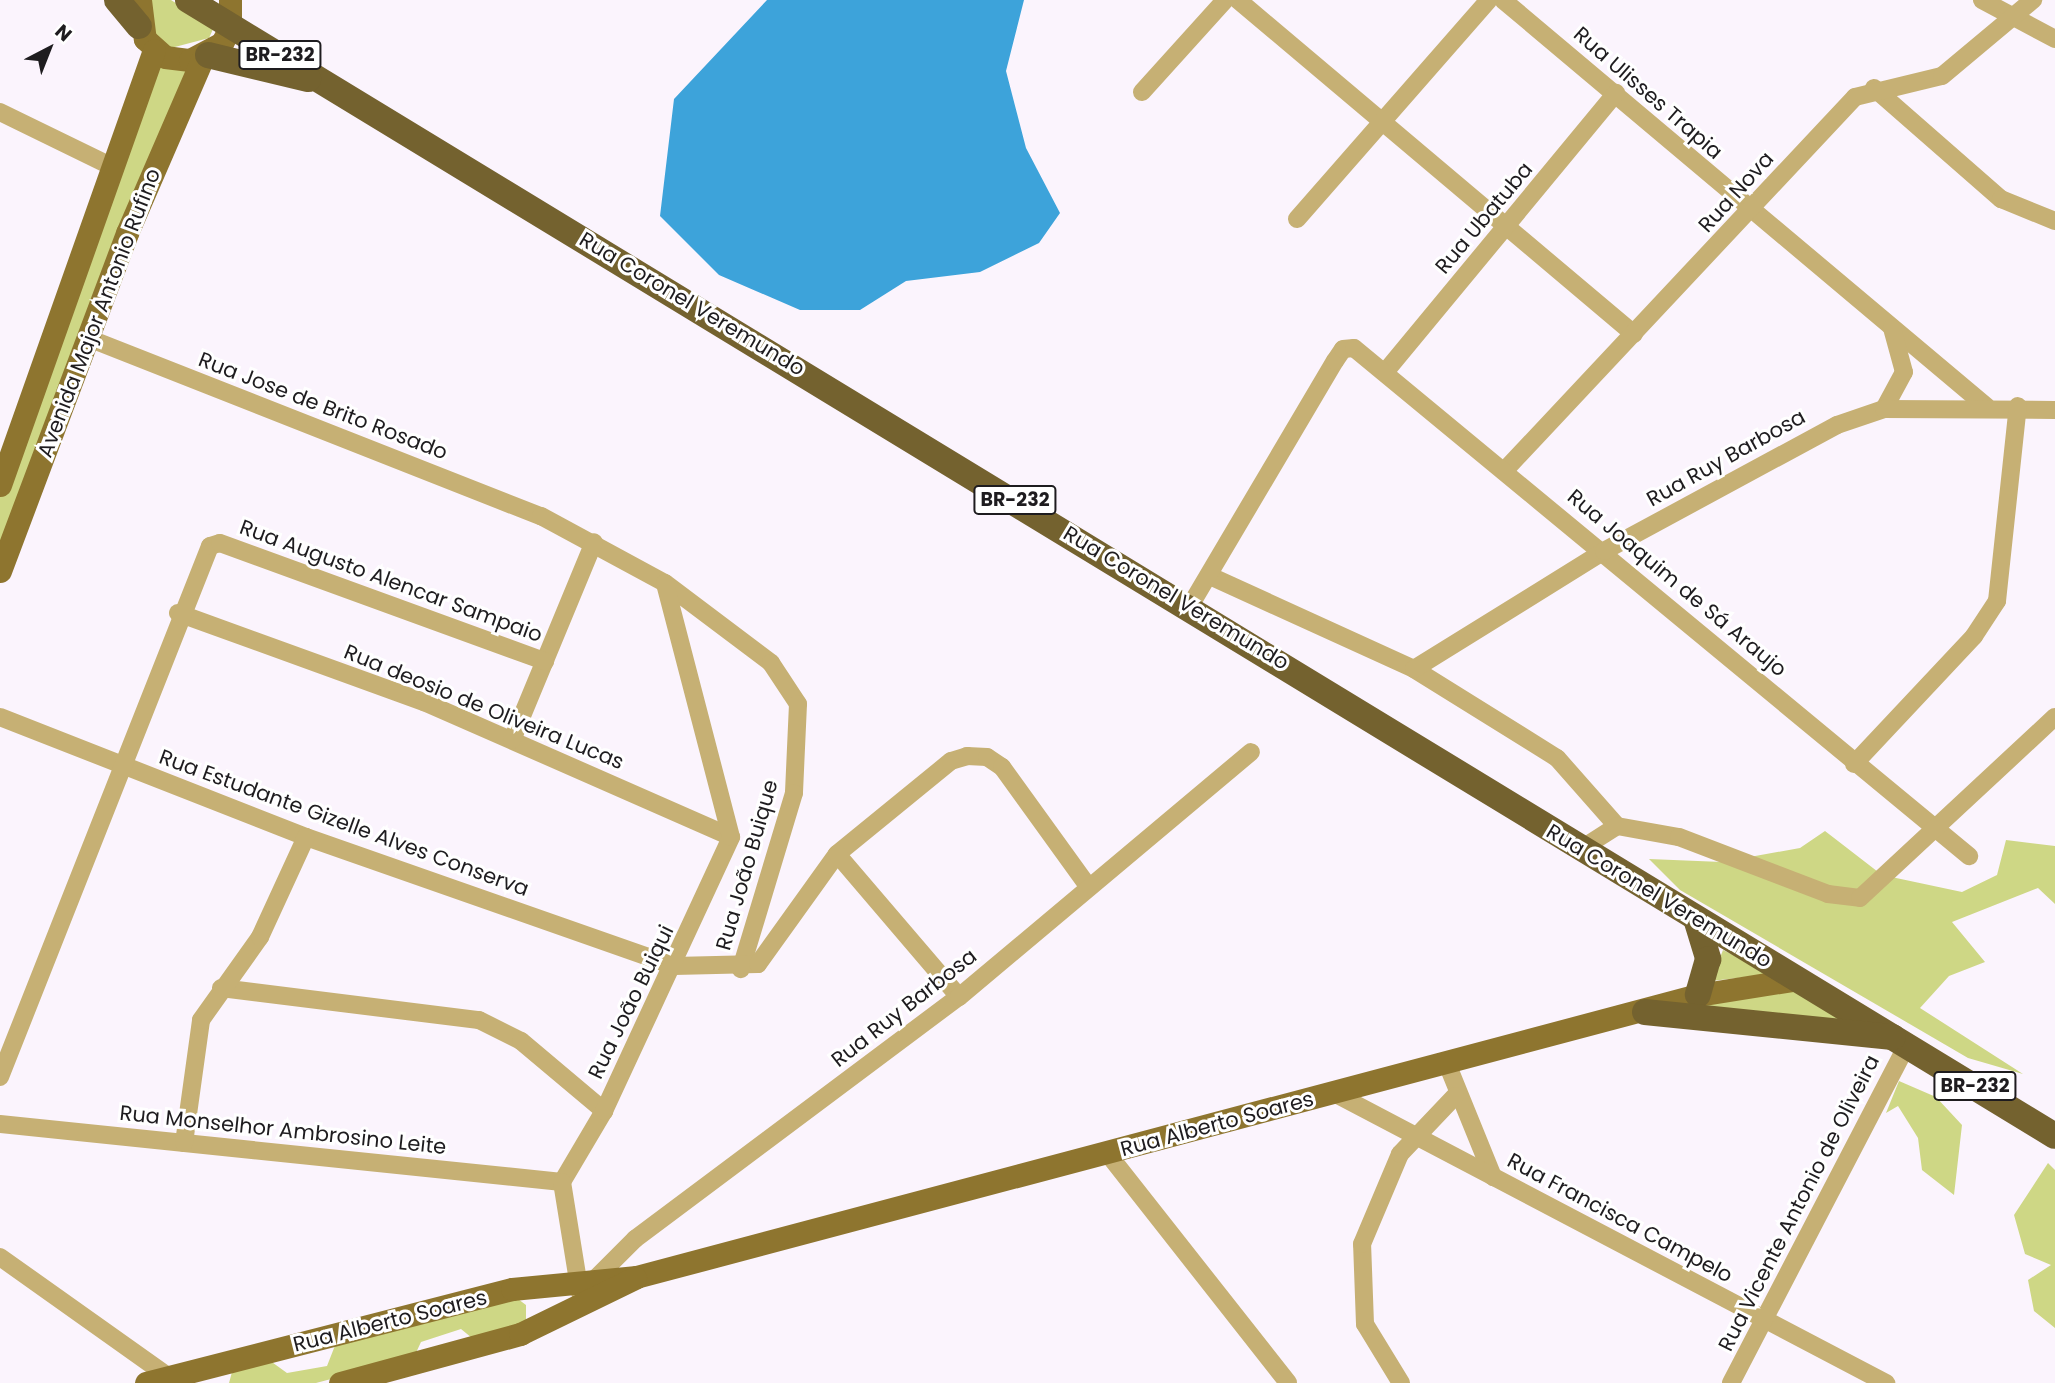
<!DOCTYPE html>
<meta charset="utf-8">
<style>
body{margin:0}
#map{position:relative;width:2055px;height:1383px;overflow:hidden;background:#fbf4fd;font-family:Poppins,sans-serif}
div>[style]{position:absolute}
.green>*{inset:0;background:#ced785}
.water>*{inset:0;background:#3da3da}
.minor>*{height:18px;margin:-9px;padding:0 9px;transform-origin:9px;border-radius:9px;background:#c6b074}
.major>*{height:23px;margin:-11.5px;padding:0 11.5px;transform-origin:11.5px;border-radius:11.5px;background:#8e752f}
.highway>*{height:26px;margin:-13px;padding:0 13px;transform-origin:13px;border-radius:13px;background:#74622f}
span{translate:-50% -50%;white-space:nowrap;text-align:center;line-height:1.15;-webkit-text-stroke:6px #fff;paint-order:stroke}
.shield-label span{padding:2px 5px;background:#fff;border:2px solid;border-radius:5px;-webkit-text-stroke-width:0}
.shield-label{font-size:19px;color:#1e1c1f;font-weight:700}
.street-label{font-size:21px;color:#1e1c1f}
.north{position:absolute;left:14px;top:14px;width:70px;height:70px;-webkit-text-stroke:5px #fff;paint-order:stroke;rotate:42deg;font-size:19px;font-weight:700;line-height:28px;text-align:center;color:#1e1c1f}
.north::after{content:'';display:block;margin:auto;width:24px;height:32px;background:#1e1c1f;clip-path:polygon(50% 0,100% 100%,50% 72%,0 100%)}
</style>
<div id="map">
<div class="green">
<i style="clip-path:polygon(149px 0,171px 0,214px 27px,209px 38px,171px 48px,153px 37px)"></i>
<i style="clip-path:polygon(159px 58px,188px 68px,0 556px,0 495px)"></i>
<i style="clip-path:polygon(1825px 831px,1882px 875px,1962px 892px,1997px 875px,2006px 840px,2055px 846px,2055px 904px,2038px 888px,1952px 922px,1985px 962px,1949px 976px,1920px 1008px,2023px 1074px,1968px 1058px,1680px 890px,1649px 859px,1722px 862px,1800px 848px)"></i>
<i style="clip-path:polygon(1723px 950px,1773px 974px,1711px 981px)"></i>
<i style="clip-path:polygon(1804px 990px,1861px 1024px,1666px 1006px)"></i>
<i style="clip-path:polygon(1899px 1081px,1936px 1097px,1962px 1125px,1954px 1195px,1922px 1170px,1918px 1138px,1898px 1106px,1886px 1113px)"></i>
<i style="clip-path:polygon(2048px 1163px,2055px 1170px,2055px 1328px,2034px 1311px,2028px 1280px,2051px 1265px,2025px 1254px,2014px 1215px)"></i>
<i style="clip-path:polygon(518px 1299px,526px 1305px,526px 1323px,472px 1338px,461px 1329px,421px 1342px,414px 1357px,316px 1383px,229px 1383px,232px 1372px,269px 1360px,287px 1373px,327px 1366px,336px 1343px)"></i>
</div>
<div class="water">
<i style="clip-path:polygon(767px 0,1024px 0,1006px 71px,1026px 148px,1060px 213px,1039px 243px,980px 272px,906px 281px,860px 310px,800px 310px,719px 275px,660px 216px,674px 99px)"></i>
</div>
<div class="minor">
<i style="left:1238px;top:0;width:518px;rotate:40.15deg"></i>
<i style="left:1503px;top:0;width:632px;rotate:40.06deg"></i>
<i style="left:1982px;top:0;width:83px;rotate:28.1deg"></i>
<i style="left:1874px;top:88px;width:169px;rotate:41.2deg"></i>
<i style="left:2001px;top:199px;width:58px;rotate:22.2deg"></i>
<i style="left:1142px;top:92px;width:124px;rotate:-47.9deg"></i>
<i style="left:0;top:112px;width:128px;rotate:26deg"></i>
<i style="left:1297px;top:219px;width:291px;rotate:-48.8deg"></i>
<i style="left:88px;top:338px;width:487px;rotate:21.5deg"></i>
<i style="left:541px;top:516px;width:141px;rotate:28.4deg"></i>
<i style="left:665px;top:583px;width:133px;rotate:37deg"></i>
<i style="left:771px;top:663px;width:49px;rotate:56.6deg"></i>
<i style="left:798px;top:704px;width:89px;rotate:92.6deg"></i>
<i style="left:794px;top:793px;width:184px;rotate:106.8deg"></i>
<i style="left:1386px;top:371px;width:361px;rotate:-50.4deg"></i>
<i style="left:1884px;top:409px;width:42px;rotate:-61.6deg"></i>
<i style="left:1904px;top:372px;width:46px;rotate:-105.3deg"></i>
<i style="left:1506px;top:469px;width:510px;rotate:-46.83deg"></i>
<i style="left:1855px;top:97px;width:89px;rotate:-13.6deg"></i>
<i style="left:1942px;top:76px;width:119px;rotate:-39.9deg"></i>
<i style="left:1210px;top:576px;width:224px;rotate:24.5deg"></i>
<i style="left:1414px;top:669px;width:168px;rotate:31.9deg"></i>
<i style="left:1557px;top:758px;width:91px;rotate:48.6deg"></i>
<i style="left:1190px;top:606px;width:285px;rotate:-59.4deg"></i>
<i style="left:1335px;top:361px;width:14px;rotate:-56deg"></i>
<i style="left:1343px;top:349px;width:11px;rotate:-5deg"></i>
<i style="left:1354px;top:348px;width:798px;rotate:39.56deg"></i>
<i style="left:178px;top:613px;width:262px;rotate:19.9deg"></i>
<i style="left:424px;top:702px;width:335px;rotate:23.7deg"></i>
<i style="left:1414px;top:669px;width:224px;rotate:-31.8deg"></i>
<i style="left:1604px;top:551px;width:265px;rotate:-28.4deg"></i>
<i style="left:1837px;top:425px;width:50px;rotate:-18.8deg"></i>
<i style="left:1884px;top:409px;width:171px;rotate:0.3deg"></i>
<i style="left:0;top:717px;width:329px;rotate:21.4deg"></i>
<i style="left:306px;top:837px;width:390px;rotate:19.3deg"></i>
<i style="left:674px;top:966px;width:84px;rotate:-1.4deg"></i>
<i style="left:758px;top:964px;width:135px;rotate:-54.3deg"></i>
<i style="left:837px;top:854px;width:147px;rotate:-39.2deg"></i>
<i style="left:951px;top:761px;width:17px;rotate:-17deg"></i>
<i style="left:967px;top:756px;width:20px;rotate:3deg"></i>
<i style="left:987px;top:757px;width:18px;rotate:34deg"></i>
<i style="left:1002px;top:767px;width:145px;rotate:54.2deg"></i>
<i style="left:512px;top:740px;width:214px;rotate:-67.5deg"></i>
<i style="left:1854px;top:764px;width:175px;rotate:-46.8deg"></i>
<i style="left:1974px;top:636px;width:42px;rotate:-56.7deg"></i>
<i style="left:1997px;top:601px;width:196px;rotate:-83.9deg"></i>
<i style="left:1581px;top:849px;width:43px;rotate:-32.6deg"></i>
<i style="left:1617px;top:826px;width:63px;rotate:10.1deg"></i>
<i style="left:1679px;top:837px;width:160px;rotate:20.9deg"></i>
<i style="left:1828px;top:894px;width:32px;rotate:7deg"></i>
<i style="left:1860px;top:898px;width:266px;rotate:-42.9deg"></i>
<i style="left:837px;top:854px;width:188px;rotate:49.5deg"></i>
<i style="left:221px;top:988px;width:260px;rotate:7.1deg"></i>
<i style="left:479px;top:1020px;width:47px;rotate:26.6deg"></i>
<i style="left:521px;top:1041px;width:109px;rotate:40.1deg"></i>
<i style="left:1448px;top:1066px;width:120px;rotate:67.9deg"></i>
<i style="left:0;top:1077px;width:571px;rotate:-68.42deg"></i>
<i style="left:210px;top:546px;width:10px;rotate:-17deg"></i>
<i style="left:220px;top:543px;width:346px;rotate:20deg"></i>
<i style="left:1334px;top:1093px;width:624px;rotate:27.72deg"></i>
<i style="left:0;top:1124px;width:565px;rotate:5.89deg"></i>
<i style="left:184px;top:1143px;width:124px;rotate:-82.1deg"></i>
<i style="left:201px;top:1020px;width:102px;rotate:-54.6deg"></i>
<i style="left:260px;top:937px;width:110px;rotate:-65.3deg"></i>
<i style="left:1108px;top:1154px;width:291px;rotate:51.8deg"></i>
<i style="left:562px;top:1182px;width:82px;rotate:-59.4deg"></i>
<i style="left:604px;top:1111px;width:302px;rotate:-65.1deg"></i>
<i style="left:731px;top:837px;width:262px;rotate:-104.6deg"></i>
<i style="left:562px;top:1182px;width:112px;rotate:80.8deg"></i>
<i style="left:0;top:1257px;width:217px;rotate:35.4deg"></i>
<i style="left:598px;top:1289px;width:12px;rotate:-95deg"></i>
<i style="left:597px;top:1277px;width:54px;rotate:-45deg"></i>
<i style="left:635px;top:1239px;width:404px;rotate:-36.8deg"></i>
<i style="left:959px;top:997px;width:381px;rotate:-40deg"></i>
<i style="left:1401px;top:1383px;width:69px;rotate:-121.4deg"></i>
<i style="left:1365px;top:1324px;width:80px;rotate:-92.1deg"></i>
<i style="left:1362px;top:1244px;width:98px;rotate:-67.1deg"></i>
<i style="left:1400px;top:1154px;width:80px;rotate:-46.5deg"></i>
<i style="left:1731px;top:1383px;width:381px;rotate:-62.5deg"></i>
</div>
<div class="major">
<i style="left:140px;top:0;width:39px;rotate:83deg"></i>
<i style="left:145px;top:39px;width:27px;rotate:42deg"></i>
<i style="left:165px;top:57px;width:25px;rotate:7deg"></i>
<i style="left:190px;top:60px;width:36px;rotate:-28deg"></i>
<i style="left:222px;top:43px;width:18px;rotate:-63deg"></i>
<i style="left:230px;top:27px;width:27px;rotate:-90deg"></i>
<i style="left:0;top:485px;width:461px;rotate:-70.5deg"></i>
<i style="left:0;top:571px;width:361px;rotate:-69.4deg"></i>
<i style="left:127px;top:233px;width:192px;rotate:-66.6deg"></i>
<i style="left:146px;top:1383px;width:378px;rotate:-14.4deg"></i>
<i style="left:512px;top:1289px;width:125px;rotate:-5.5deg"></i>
<i style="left:636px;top:1277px;width:1099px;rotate:-14.87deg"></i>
<i style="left:1698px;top:995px;width:101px;rotate:-9.1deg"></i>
<i style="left:340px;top:1383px;width:187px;rotate:-15.2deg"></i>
<i style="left:520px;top:1334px;width:128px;rotate:-26deg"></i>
</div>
<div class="highway">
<i style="left:117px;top:0;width:34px;rotate:50deg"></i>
<i style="left:188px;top:0;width:2185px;rotate:31.32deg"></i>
<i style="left:208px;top:55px;width:103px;rotate:13.5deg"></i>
<i style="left:1697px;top:922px;width:39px;rotate:73deg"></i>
<i style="left:1708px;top:959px;width:37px;rotate:106deg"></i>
<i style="left:1645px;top:1012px;width:249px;rotate:5.8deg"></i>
</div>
<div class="shield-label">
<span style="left:280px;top:55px">BR-232</span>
<span style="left:1015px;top:500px">BR-232</span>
<span style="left:1975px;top:1086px">BR-232</span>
</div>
<div class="street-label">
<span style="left:1648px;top:93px;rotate:41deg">Rua Ulisses Trapia</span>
<span style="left:1736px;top:192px;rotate:-48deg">Rua Nova</span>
<span style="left:1484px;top:218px;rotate:-50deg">Rua Ubatuba</span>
<span style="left:692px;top:304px;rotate:31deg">Rua Coronel Veremundo</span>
<span style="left:99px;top:313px;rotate:-69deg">Avenida Major Antonio Rufino</span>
<span style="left:323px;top:406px;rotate:21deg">Rua Jose de Brito Rosado</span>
<span style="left:1726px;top:458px;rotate:-29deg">Rua Ruy Barbosa</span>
<span style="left:391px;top:581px;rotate:20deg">Rua Augusto Alencar Sampaio</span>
<span style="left:1677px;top:583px;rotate:40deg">Rua Joaquim de Sá Araujo</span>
<span style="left:1176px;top:598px;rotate:31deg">Rua Coronel Veremundo</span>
<span style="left:484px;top:707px;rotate:22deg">Rua deosio de Oliveira Lucas</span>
<span style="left:344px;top:823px;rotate:20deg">Rua Estudante Gizelle Alves Conserva</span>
<span style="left:747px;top:865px;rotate:-74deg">Rua João Buique</span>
<span style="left:1659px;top:896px;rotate:31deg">Rua Coronel Veremundo</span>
<span style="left:631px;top:1002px;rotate:-64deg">Rua João Buiqui</span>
<span style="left:904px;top:1008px;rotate:-38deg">Rua Ruy Barbosa</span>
<span style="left:1217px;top:1124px;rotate:-15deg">Rua Alberto Soares</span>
<span style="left:283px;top:1130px;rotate:6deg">Rua Monselhor Ambrosino Leite</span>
<span style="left:1799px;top:1203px;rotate:-63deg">Rua Vicente Antonio de Oliveira</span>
<span style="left:1620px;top:1218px;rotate:28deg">Rua Francisca Campelo</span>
<span style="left:390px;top:1321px;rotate:-14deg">Rua Alberto Soares</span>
</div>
<div class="north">N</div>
</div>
